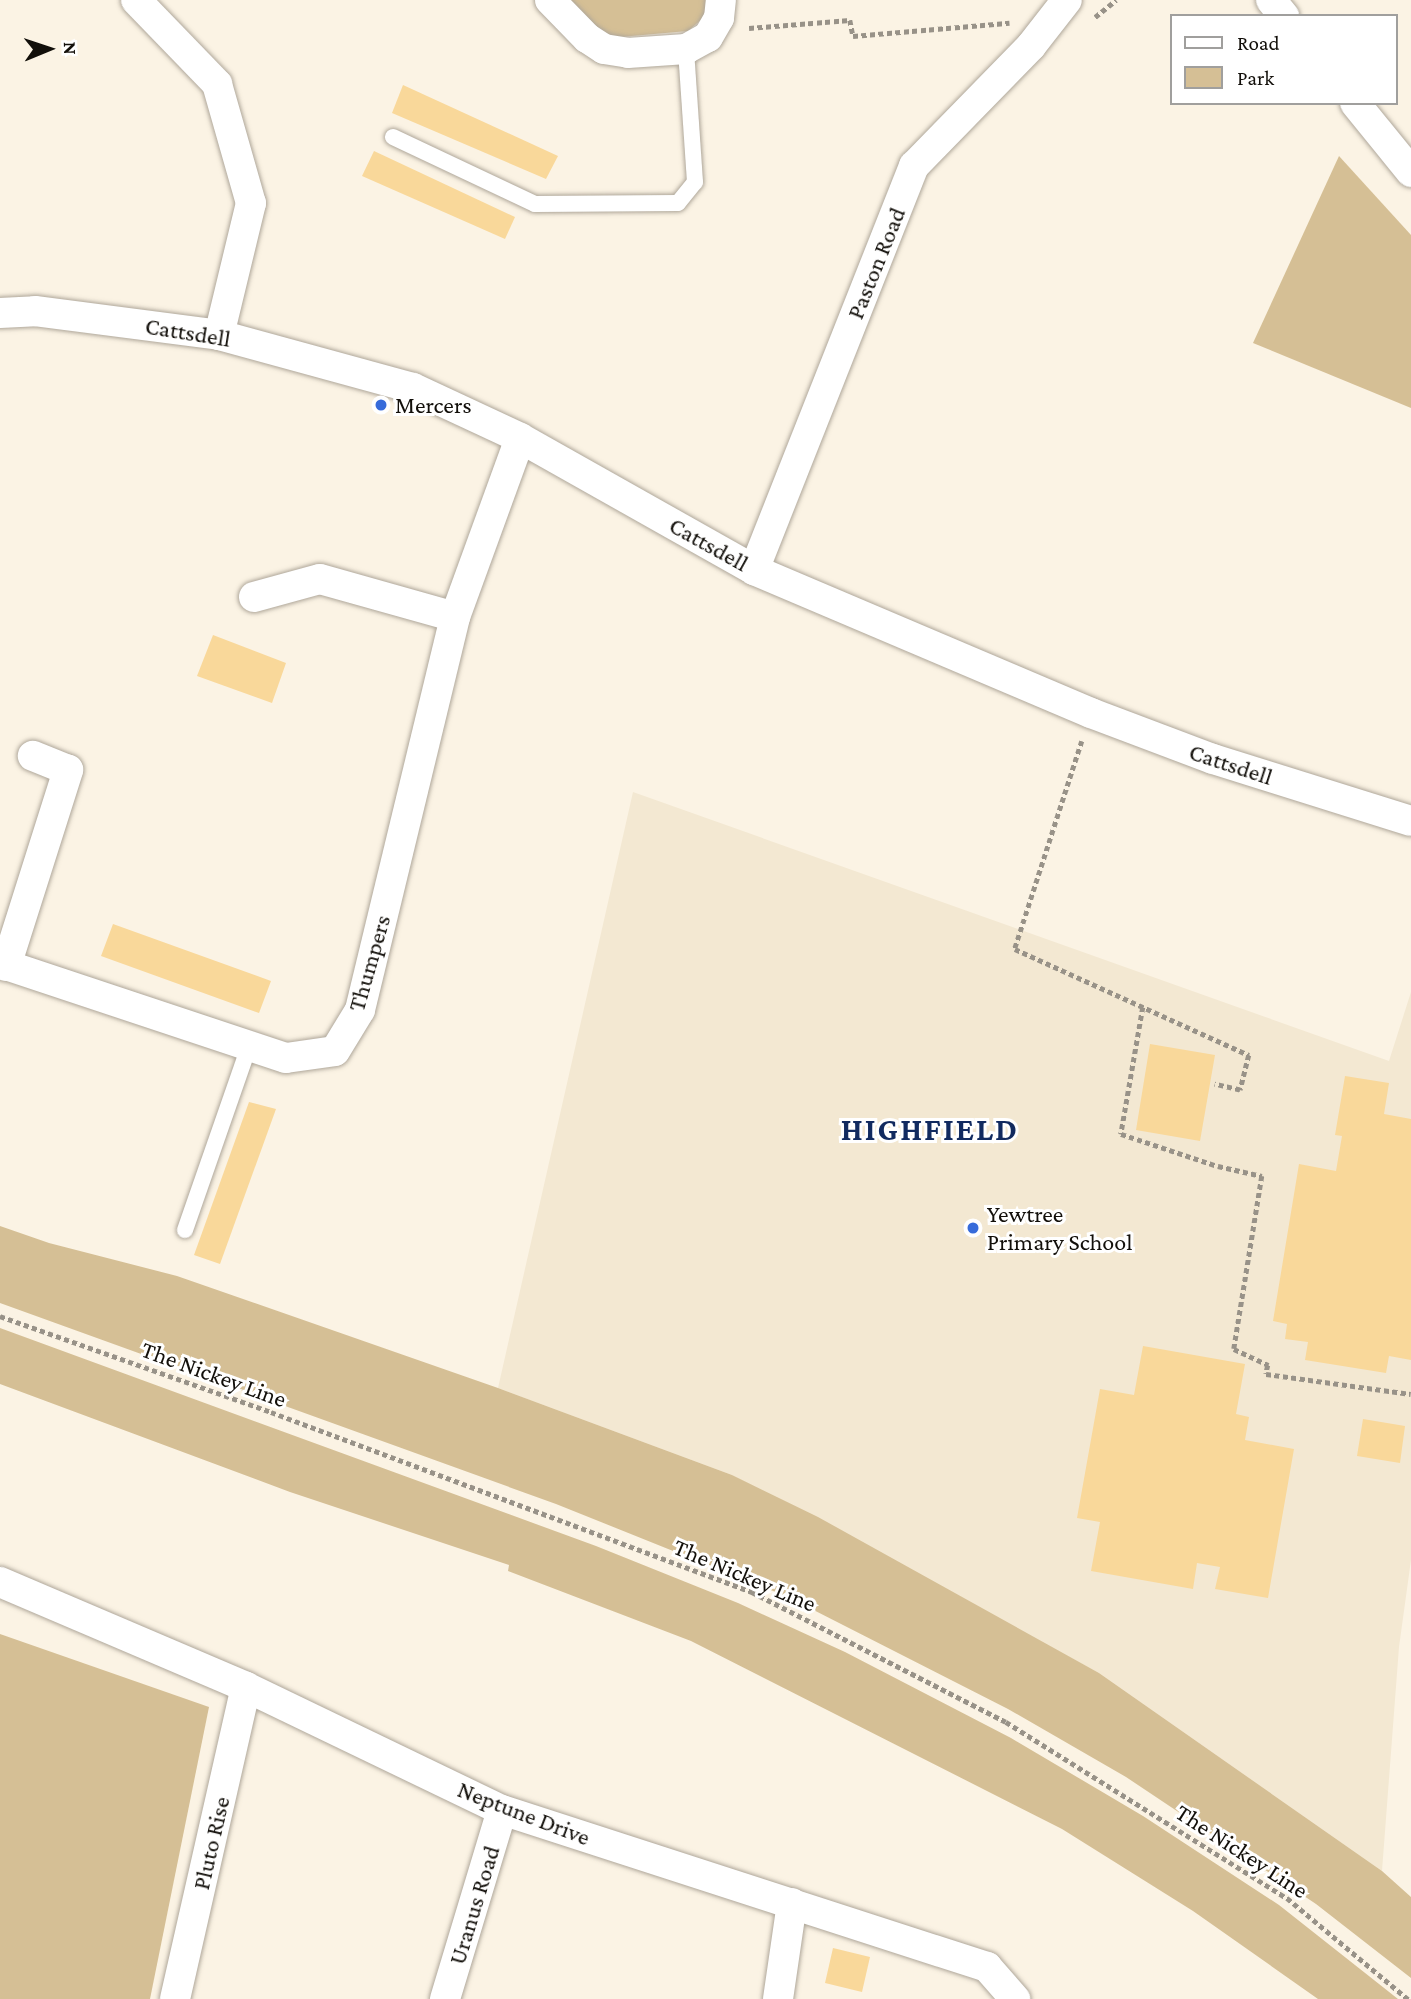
<!DOCTYPE html>
<style>
body{margin:0}
#map{position:relative;width:1411px;height:1999px;overflow:hidden;background:#fbf3e4;font-family:"Crimson Pro",serif}
div>[style]{position:absolute}
.built>*{inset:0;background:#f3e8d2}
.green>*{inset:0;background:#d5bf95}
.building>*{inset:0;background:#f9d89a}
.path>*{height:4.5px;margin-top:-2.25px;transform-origin:0;background:repeating-linear-gradient(90deg,#989288 0 5px,transparent 0 8.5px)}
.roads{filter:drop-shadow(0 0 2px #afa79a) drop-shadow(0 0 2px #afa79a)}
.service>*{height:16px;margin:-8px;padding:0 8px;transform-origin:8px;border-radius:8px;background:#fff}
.minor>*{height:30px;margin:-15px;padding:0 15px;transform-origin:15px;border-radius:15px;background:#fff}
.dots>*{width:19px;height:19px;translate:-50% -50%;box-sizing:border-box;border:4px solid #fff;border-radius:50%}
span{translate:-50% -50%;white-space:nowrap;text-align:center;line-height:1.15;-webkit-text-stroke:6px #fff;paint-order:stroke}
.street-label{font-size:24px;color:#120f0a}
.poi-label{font-size:24px;color:#120f0a}
.left{translate:0 -50%;text-align:left}
.district-label{font-size:32px;color:#112a5f;font-weight:700;letter-spacing:2px}
.legend{position:absolute;left:1170px;top:14px;width:228px;height:91px;box-sizing:border-box;background:#fff;border:2px solid #a09f9d;margin:0;padding:9px 12px;list-style:none;font-size:21px;color:#120f0a}
.legend li{display:flex;align-items:center;gap:14px;height:35px}
.legend b{width:35px;border:2px solid #a09f9d}
.north{position:absolute;left:14px;top:14px;width:70px;height:70px;-webkit-text-stroke:5px #fff;paint-order:stroke;rotate:88deg;font-size:19px;font-weight:700;line-height:28px;text-align:center;color:#120f0a}
.north::after{content:'';display:block;margin:auto;width:24px;height:32px;background:#120f0a;clip-path:polygon(50% 0,100% 100%,50% 72%,0 100%)}
</style>
<div id="map">
<div class="built">
<i style="clip-path:polygon(633px 792px,1389px 1061px,1411px 992px,1411px 1560px,1399px 1647px,1382px 1871px,1099px 1673px,732px 1475px,498px 1388px)"></i>
</div>
<div class="green">
<i style="clip-path:polygon(569px 0,710px 0,703px 18px,688px 31px,609px 38px)"></i>
<i style="clip-path:polygon(1339px 156px,1411px 235px,1411px 408px,1253px 343px)"></i>
<i style="clip-path:polygon(0 1226px,49px 1243px,177px 1276px,498px 1388px,732px 1475px,818px 1517px,1099px 1673px,1382px 1871px,1411px 1897px,1411px 1978px,1316px 1904px,1126px 1777px,1008px 1709px,788px 1597px,556px 1504px,0 1303px)"></i>
<i style="clip-path:polygon(0 1328px,596px 1546px,738px 1603px,845px 1652px,1011px 1738px,1143px 1816px,1279px 1905px,1398px 1999px,1318px 1999px,1193px 1911px,1062px 1829px,691px 1641px,508px 1571px,509px 1565px,290px 1492px,0 1384px)"></i>
<i style="clip-path:polygon(0 1634px,209px 1707px,150px 1999px,0 1999px)"></i>
</div>
<div class="building">
<i style="clip-path:polygon(403px 85px,558px 156px,546px 179px,392px 113px)"></i>
<i style="clip-path:polygon(374px 151px,515px 217px,505px 239px,362px 176px)"></i>
<i style="clip-path:polygon(213px 635px,286px 663px,272px 703px,197px 676px)"></i>
<i style="clip-path:polygon(113px 924px,271px 981px,259px 1013px,101px 956px)"></i>
<i style="clip-path:polygon(1150px 1044px,1215px 1055px,1200px 1141px,1136px 1130px)"></i>
<i style="clip-path:polygon(1345px 1076px,1389px 1083px,1384px 1114px,1411px 1119px,1411px 1360px,1389px 1356px,1386px 1373px,1305px 1360px,1308px 1342px,1285px 1339px,1287px 1324px,1273px 1321px,1299px 1164px,1336px 1171px,1342px 1136px,1335px 1135px)"></i>
<i style="clip-path:polygon(249px 1102px,276px 1109px,220px 1264px,194px 1255px)"></i>
<i style="clip-path:polygon(1143px 1346px,1245px 1364px,1236px 1414px,1249px 1417px,1245px 1440px,1294px 1449px,1268px 1598px,1215px 1589px,1220px 1567px,1197px 1563px,1193px 1589px,1091px 1571px,1100px 1522px,1077px 1518px,1100px 1389px,1134px 1395px)"></i>
<i style="clip-path:polygon(1363px 1419px,1405px 1426px,1400px 1463px,1357px 1456px)"></i>
<i style="clip-path:polygon(833px 1948px,870px 1957px,862px 1992px,825px 1983px)"></i>
</div>
<div class="path">
<i style="left:1095px;top:17px;width:27px;rotate:-39deg"></i>
<i style="left:749px;top:28px;width:101px;rotate:-4.5deg"></i>
<i style="left:850px;top:20px;width:16px;rotate:79deg"></i>
<i style="left:853px;top:36px;width:157px;rotate:-4.8deg"></i>
<i style="left:1082px;top:741px;width:219px;rotate:107.9deg"></i>
<i style="left:1015px;top:949px;width:257px;rotate:24.4deg"></i>
<i style="left:1249px;top:1055px;width:36px;rotate:104deg"></i>
<i style="left:1240px;top:1090px;width:26px;rotate:-167deg"></i>
<i style="left:1143px;top:1007px;width:129px;rotate:99.8deg"></i>
<i style="left:1121px;top:1134px;width:102px;rotate:18.3deg"></i>
<i style="left:1218px;top:1166px;width:45px;rotate:12.8deg"></i>
<i style="left:1262px;top:1176px;width:175px;rotate:99.2deg"></i>
<i style="left:1234px;top:1349px;width:38px;rotate:25deg"></i>
<i style="left:1268px;top:1365px;width:9px;rotate:103deg"></i>
<i style="left:1266px;top:1374px;width:146px;rotate:7.9deg"></i>
<i style="left:0;top:1316px;width:288px;rotate:19.5deg"></i>
<i style="left:271px;top:1412px;width:514px;rotate:20.52deg"></i>
<i style="left:752px;top:1592px;width:285px;rotate:27.1deg"></i>
<i style="left:1006px;top:1722px;width:332px;rotate:32.1deg"></i>
<i style="left:1287px;top:1898px;width:158px;rotate:39.9deg"></i>
</div>
<div class="roads">
<div class="service">
<i style="left:393px;top:137px;width:157px;rotate:25.3deg"></i>
<i style="left:535px;top:204px;width:143px;rotate:-0.4deg"></i>
<i style="left:678px;top:203px;width:27px;rotate:-51deg"></i>
<i style="left:695px;top:182px;width:133px;rotate:-93.9deg"></i>
<i style="left:185px;top:1230px;width:195px;rotate:-70.8deg"></i>
</div>
<div class="minor">
<i style="left:136px;top:0;width:117px;rotate:46deg"></i>
<i style="left:217px;top:84px;width:124px;rotate:74.1deg"></i>
<i style="left:251px;top:203px;width:136px;rotate:103.6deg"></i>
<i style="left:550px;top:0;width:53px;rotate:45.8deg"></i>
<i style="left:587px;top:38px;width:20px;rotate:33deg"></i>
<i style="left:604px;top:49px;width:24px;rotate:9deg"></i>
<i style="left:628px;top:53px;width:58px;rotate:-3.9deg"></i>
<i style="left:686px;top:49px;width:25px;rotate:-29deg"></i>
<i style="left:708px;top:37px;width:22px;rotate:-60deg"></i>
<i style="left:719px;top:18px;width:18px;rotate:-84deg"></i>
<i style="left:1271px;top:0;width:21px;rotate:51deg"></i>
<i style="left:1355px;top:103px;width:89px;rotate:50.9deg"></i>
<i style="left:0;top:313px;width:35px;rotate:-3deg"></i>
<i style="left:35px;top:311px;width:186px;rotate:7.4deg"></i>
<i style="left:219px;top:335px;width:201px;rotate:15.3deg"></i>
<i style="left:413px;top:388px;width:118px;rotate:25deg"></i>
<i style="left:520px;top:438px;width:269px;rotate:29.4deg"></i>
<i style="left:754px;top:570px;width:366px;rotate:23deg"></i>
<i style="left:1091px;top:713px;width:130px;rotate:20.7deg"></i>
<i style="left:1213px;top:759px;width:207px;rotate:17.4deg"></i>
<i style="left:754px;top:570px;width:435px;rotate:-68.4deg"></i>
<i style="left:914px;top:166px;width:168px;rotate:-45.7deg"></i>
<i style="left:1031px;top:46px;width:58px;rotate:-52deg"></i>
<i style="left:254px;top:597px;width:68px;rotate:-15.3deg"></i>
<i style="left:320px;top:579px;width:140px;rotate:15.7deg"></i>
<i style="left:0;top:963px;width:301px;rotate:18.4deg"></i>
<i style="left:286px;top:1058px;width:49px;rotate:-8.1deg"></i>
<i style="left:335px;top:1051px;width:48px;rotate:-58.6deg"></i>
<i style="left:360px;top:1010px;width:404px;rotate:-76.4deg"></i>
<i style="left:455px;top:617px;width:190px;rotate:-70deg"></i>
<i style="left:6px;top:966px;width:206px;rotate:-72.4deg"></i>
<i style="left:68px;top:770px;width:38px;rotate:-158deg"></i>
<i style="left:0;top:1582px;width:267px;rotate:23.1deg"></i>
<i style="left:246px;top:1687px;width:284px;rotate:25.7deg"></i>
<i style="left:502px;top:1810px;width:510px;rotate:17.94deg"></i>
<i style="left:987px;top:1967px;width:43px;rotate:48.8deg"></i>
<i style="left:175px;top:1999px;width:320px;rotate:-77.2deg"></i>
<i style="left:445px;top:1999px;width:197px;rotate:-73.2deg"></i>
<i style="left:778px;top:1999px;width:97px;rotate:-81.7deg"></i>
</div>
</div>
<div class="dots">
<i style="left:381px;top:405px;background:#376bda"></i>
<i style="left:973px;top:1228px;background:#376bda"></i>
</div>
<div class="street-label">
<span style="left:876px;top:263px;rotate:-68deg">Paston Road</span>
<span style="left:188px;top:332px;rotate:9deg">Cattsdell</span>
<span style="left:709px;top:544px;rotate:29deg">Cattsdell</span>
<span style="left:1231px;top:764px;rotate:18deg">Cattsdell</span>
<span style="left:369px;top:963px;rotate:-74deg">Thumpers</span>
<span style="left:214px;top:1374px;rotate:20deg">The Nickey Line</span>
<span style="left:745px;top:1575px;rotate:23deg">The Nickey Line</span>
<span style="left:524px;top:1813px;rotate:21deg">Neptune Drive</span>
<span style="left:211px;top:1843px;rotate:-77deg">Pluto Rise</span>
<span style="left:1242px;top:1851px;rotate:33deg">The Nickey Line</span>
<span style="left:474px;top:1905px;rotate:-73deg">Uranus Road</span>
</div>
<div class="poi-label">
<span class="left" style="left:395px;top:405px">Mercers</span>
<span class="left" style="left:987px;top:1228px">Yewtree<br>Primary School</span>
</div>
<div class="district-label">
<span style="left:930px;top:1129px">HIGHFIELD</span>
</div>
<ul class="legend">
<li><b style="height:9px;background:#fff"></b>Road</li>
<li><b style="height:19px;background:#d5bf95"></b>Park</li>
</ul>
<div class="north">N</div>
</div>
